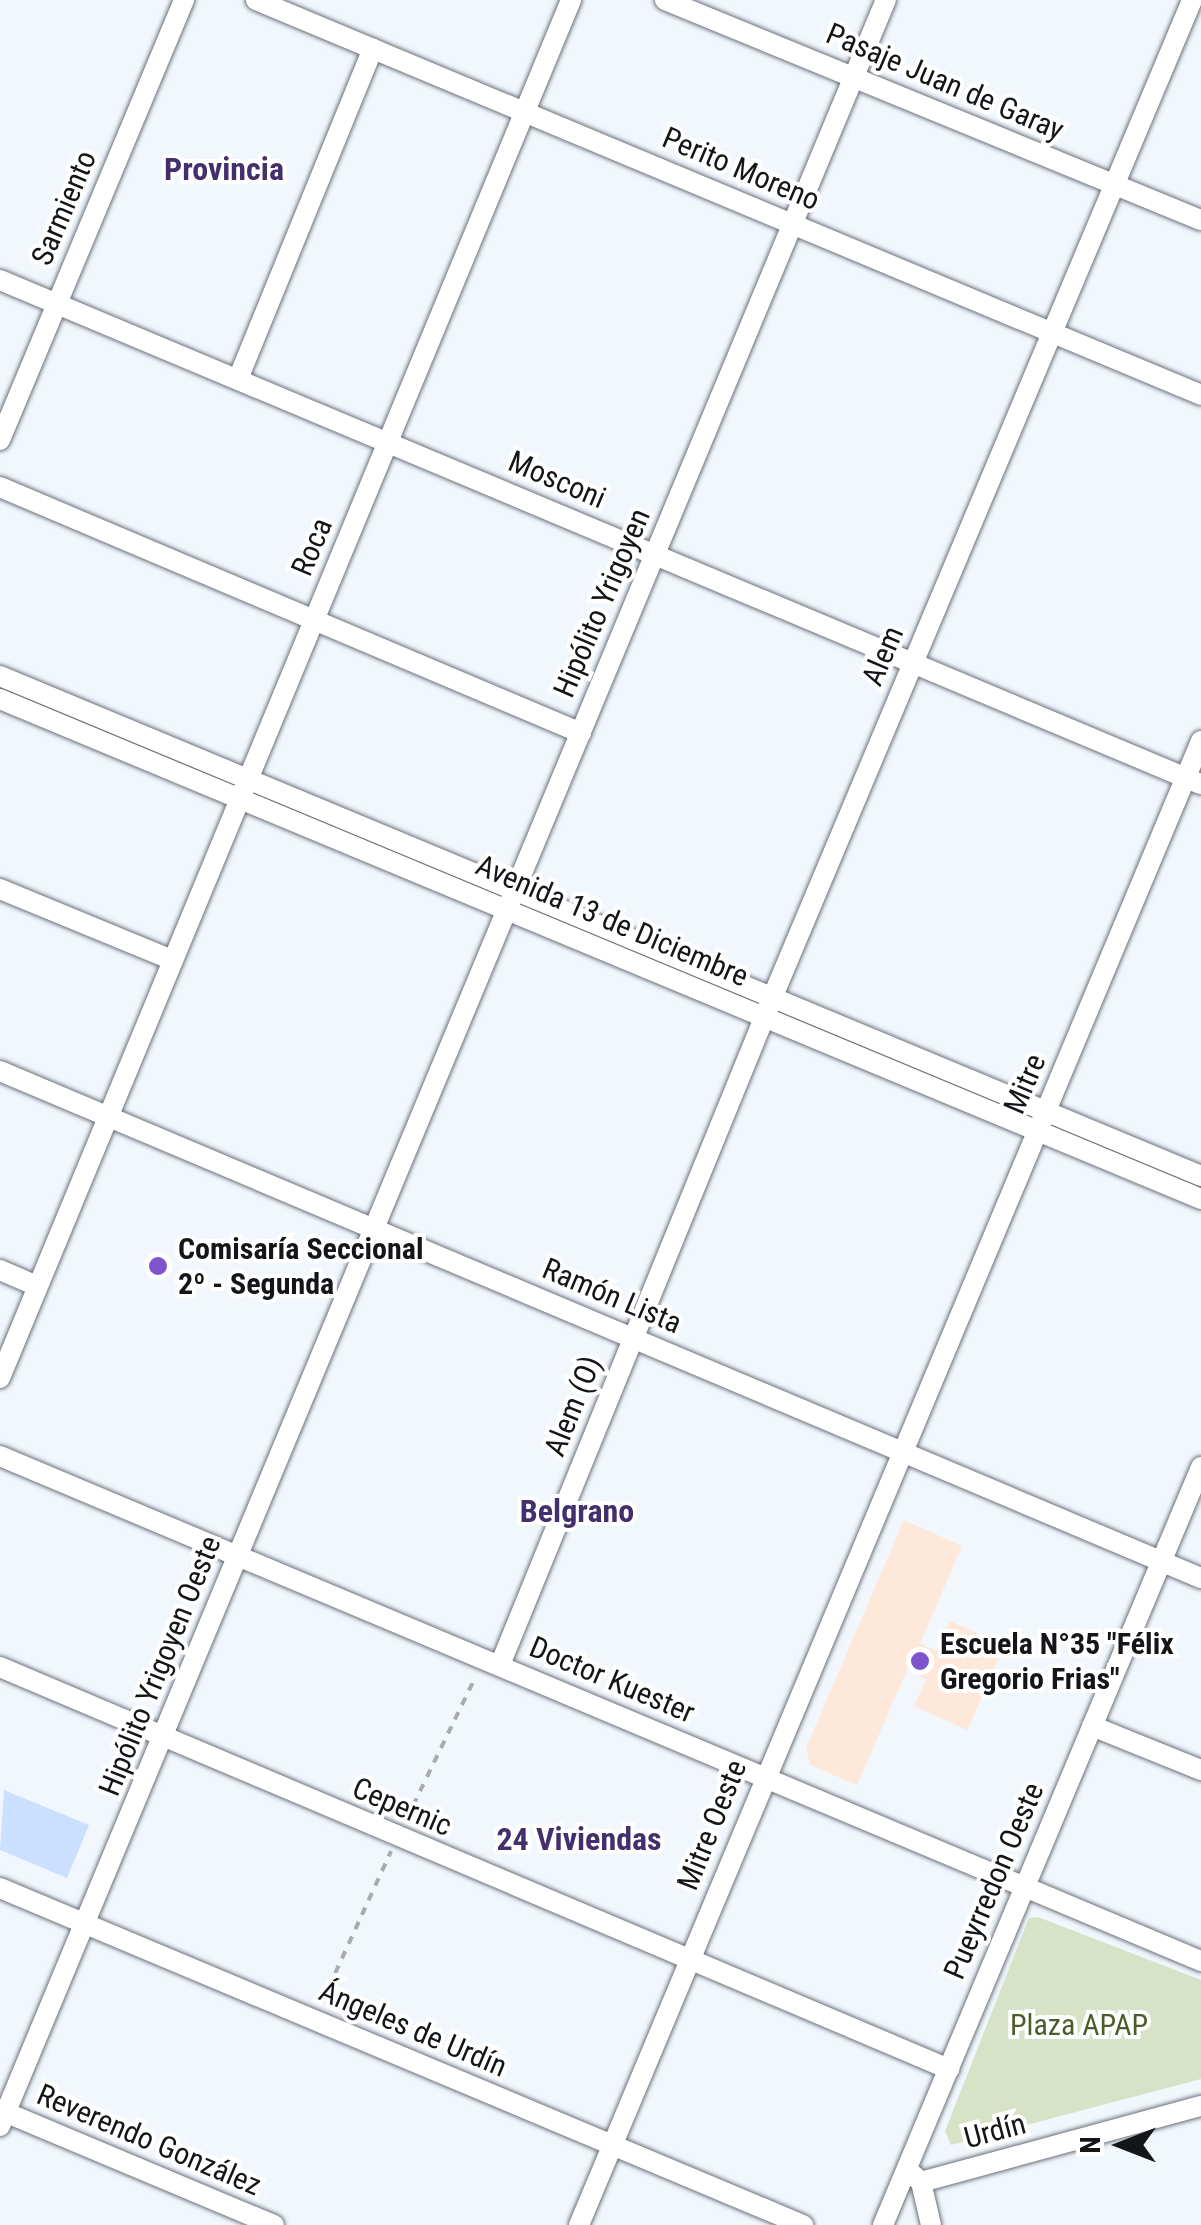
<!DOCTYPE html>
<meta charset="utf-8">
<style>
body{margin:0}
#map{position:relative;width:1201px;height:2225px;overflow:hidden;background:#f2f7fe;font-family:"Roboto Condensed",sans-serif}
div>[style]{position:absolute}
.commercial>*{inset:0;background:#fde8da}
.green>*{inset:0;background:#d7e2c6}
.building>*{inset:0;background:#cbdffe}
.path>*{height:4px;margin-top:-2px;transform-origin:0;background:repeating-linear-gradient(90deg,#a8acb1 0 8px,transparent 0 16px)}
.roads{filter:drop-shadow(0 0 2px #6c7179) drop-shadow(0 0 2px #6c7179)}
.minor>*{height:20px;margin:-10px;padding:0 10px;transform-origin:10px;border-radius:10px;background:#fff}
.dots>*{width:28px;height:28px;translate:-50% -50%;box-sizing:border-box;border:5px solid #fff;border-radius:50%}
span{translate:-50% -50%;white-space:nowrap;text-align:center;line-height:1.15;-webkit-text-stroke:8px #fff;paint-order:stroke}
.street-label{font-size:30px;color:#131518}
.poi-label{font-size:30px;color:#131518;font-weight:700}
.left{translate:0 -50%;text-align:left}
.park-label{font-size:30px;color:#4c5d2a}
.neighbourhood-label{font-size:32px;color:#432f6b;font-weight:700}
.north{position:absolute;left:1071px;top:2095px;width:100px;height:100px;-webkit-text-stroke:8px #fff;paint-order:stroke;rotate:270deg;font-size:28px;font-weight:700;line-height:40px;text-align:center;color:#131518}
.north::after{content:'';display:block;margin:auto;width:35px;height:45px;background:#131518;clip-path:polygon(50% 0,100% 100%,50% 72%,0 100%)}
</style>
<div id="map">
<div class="commercial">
<i style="clip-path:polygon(904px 1520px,962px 1546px,920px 1644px,936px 1651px,950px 1621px,1005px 1645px,967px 1730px,914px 1706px,926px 1679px,907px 1670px,857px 1785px,810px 1765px,806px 1748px)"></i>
</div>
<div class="green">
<i style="clip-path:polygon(1038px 1917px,1201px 1980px,1201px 2079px,951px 2145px,945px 2131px,1029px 1918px)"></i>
</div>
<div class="building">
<i style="clip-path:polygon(4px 1790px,89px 1825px,67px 1878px,0 1850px)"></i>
</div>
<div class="path">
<i style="left:406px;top:1820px;width:160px;rotate:-64.1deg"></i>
<i style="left:322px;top:2002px;width:166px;rotate:-65.4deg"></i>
</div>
<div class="roads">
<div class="minor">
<i style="left:256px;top:0;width:1024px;rotate:22.68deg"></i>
<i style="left:665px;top:0;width:579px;rotate:22.32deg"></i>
<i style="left:0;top:280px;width:1302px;rotate:22.77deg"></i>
<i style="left:238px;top:379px;width:357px;rotate:-67.8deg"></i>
<i style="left:0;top:440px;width:477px;rotate:-67.3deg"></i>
<i style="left:0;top:487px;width:631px;rotate:22.95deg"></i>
<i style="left:0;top:676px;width:1301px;rotate:22.6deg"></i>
<i style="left:0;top:699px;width:1301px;rotate:22.6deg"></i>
<i style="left:0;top:889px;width:186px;rotate:22.4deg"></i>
<i style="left:0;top:1071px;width:1304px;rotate:22.89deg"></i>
<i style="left:0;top:1270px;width:40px;rotate:23.4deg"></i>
<i style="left:0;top:1378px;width:1492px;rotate:-67.49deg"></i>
<i style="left:0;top:1456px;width:1303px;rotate:22.81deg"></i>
<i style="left:500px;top:1665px;width:723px;rotate:-67.8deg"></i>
<i style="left:773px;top:996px;width:1081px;rotate:-67.18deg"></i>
<i style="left:0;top:1667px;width:1031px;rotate:22.96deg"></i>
<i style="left:1092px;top:1726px;width:118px;rotate:22deg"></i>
<i style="left:0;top:1888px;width:871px;rotate:22.77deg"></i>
<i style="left:0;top:2110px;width:297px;rotate:22.8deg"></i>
<i style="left:0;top:2126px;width:2303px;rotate:-67.38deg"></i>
<i style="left:912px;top:2174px;width:12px;rotate:42deg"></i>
<i style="left:921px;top:2182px;width:44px;rotate:76.9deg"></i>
<i style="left:921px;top:2182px;width:290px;rotate:-15.2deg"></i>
<i style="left:579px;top:2225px;width:1609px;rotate:-67.26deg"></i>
<i style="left:883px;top:2225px;width:822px;rotate:-67.24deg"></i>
</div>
</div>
<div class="dots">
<i style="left:158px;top:1266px;background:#7e53cc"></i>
<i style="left:920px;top:1661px;background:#7e53cc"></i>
</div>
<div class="street-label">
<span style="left:945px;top:82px;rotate:23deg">Pasaje Juan de Garay</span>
<span style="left:741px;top:169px;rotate:23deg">Perito Moreno</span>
<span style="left:64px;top:208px;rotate:-67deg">Sarmiento</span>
<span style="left:557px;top:480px;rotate:23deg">Mosconi</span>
<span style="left:312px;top:547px;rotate:-67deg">Roca</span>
<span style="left:602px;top:603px;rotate:-67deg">Hipólito Yrigoyen</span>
<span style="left:883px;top:656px;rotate:-67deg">Alem</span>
<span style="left:612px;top:921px;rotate:23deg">Avenida 13 de Diciembre</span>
<span style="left:1025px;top:1084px;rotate:-67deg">Mitre</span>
<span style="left:612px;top:1296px;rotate:23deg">Ramón Lista</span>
<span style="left:573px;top:1406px;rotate:-68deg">Alem (O)</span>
<span style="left:160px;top:1666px;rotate:-68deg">Hipólito Yrigoyen Oeste</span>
<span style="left:612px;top:1680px;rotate:23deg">Doctor Kuester</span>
<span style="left:402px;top:1807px;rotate:23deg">Cepernic</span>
<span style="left:712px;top:1825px;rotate:-68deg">Mitre Oeste</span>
<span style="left:994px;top:1881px;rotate:-67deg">Pueyrredon Oeste</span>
<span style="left:413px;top:2029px;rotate:23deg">Ángeles de Urdín</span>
<span style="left:995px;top:2131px;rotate:-15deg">Urdín</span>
<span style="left:149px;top:2140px;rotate:23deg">Reverendo González</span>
</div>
<div class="poi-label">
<span class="left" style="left:178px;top:1266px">Comisaría Seccional<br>2º - Segunda</span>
<span class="left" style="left:940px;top:1661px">Escuela N°35 "Félix<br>Gregorio Frias"</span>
</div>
<div class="park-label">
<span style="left:1079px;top:2025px">Plaza APAP</span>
</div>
<div class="neighbourhood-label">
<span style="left:224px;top:169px">Provincia</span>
<span style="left:577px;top:1511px">Belgrano</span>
<span style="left:579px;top:1839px">24 Viviendas</span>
</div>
<div class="north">N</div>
</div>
